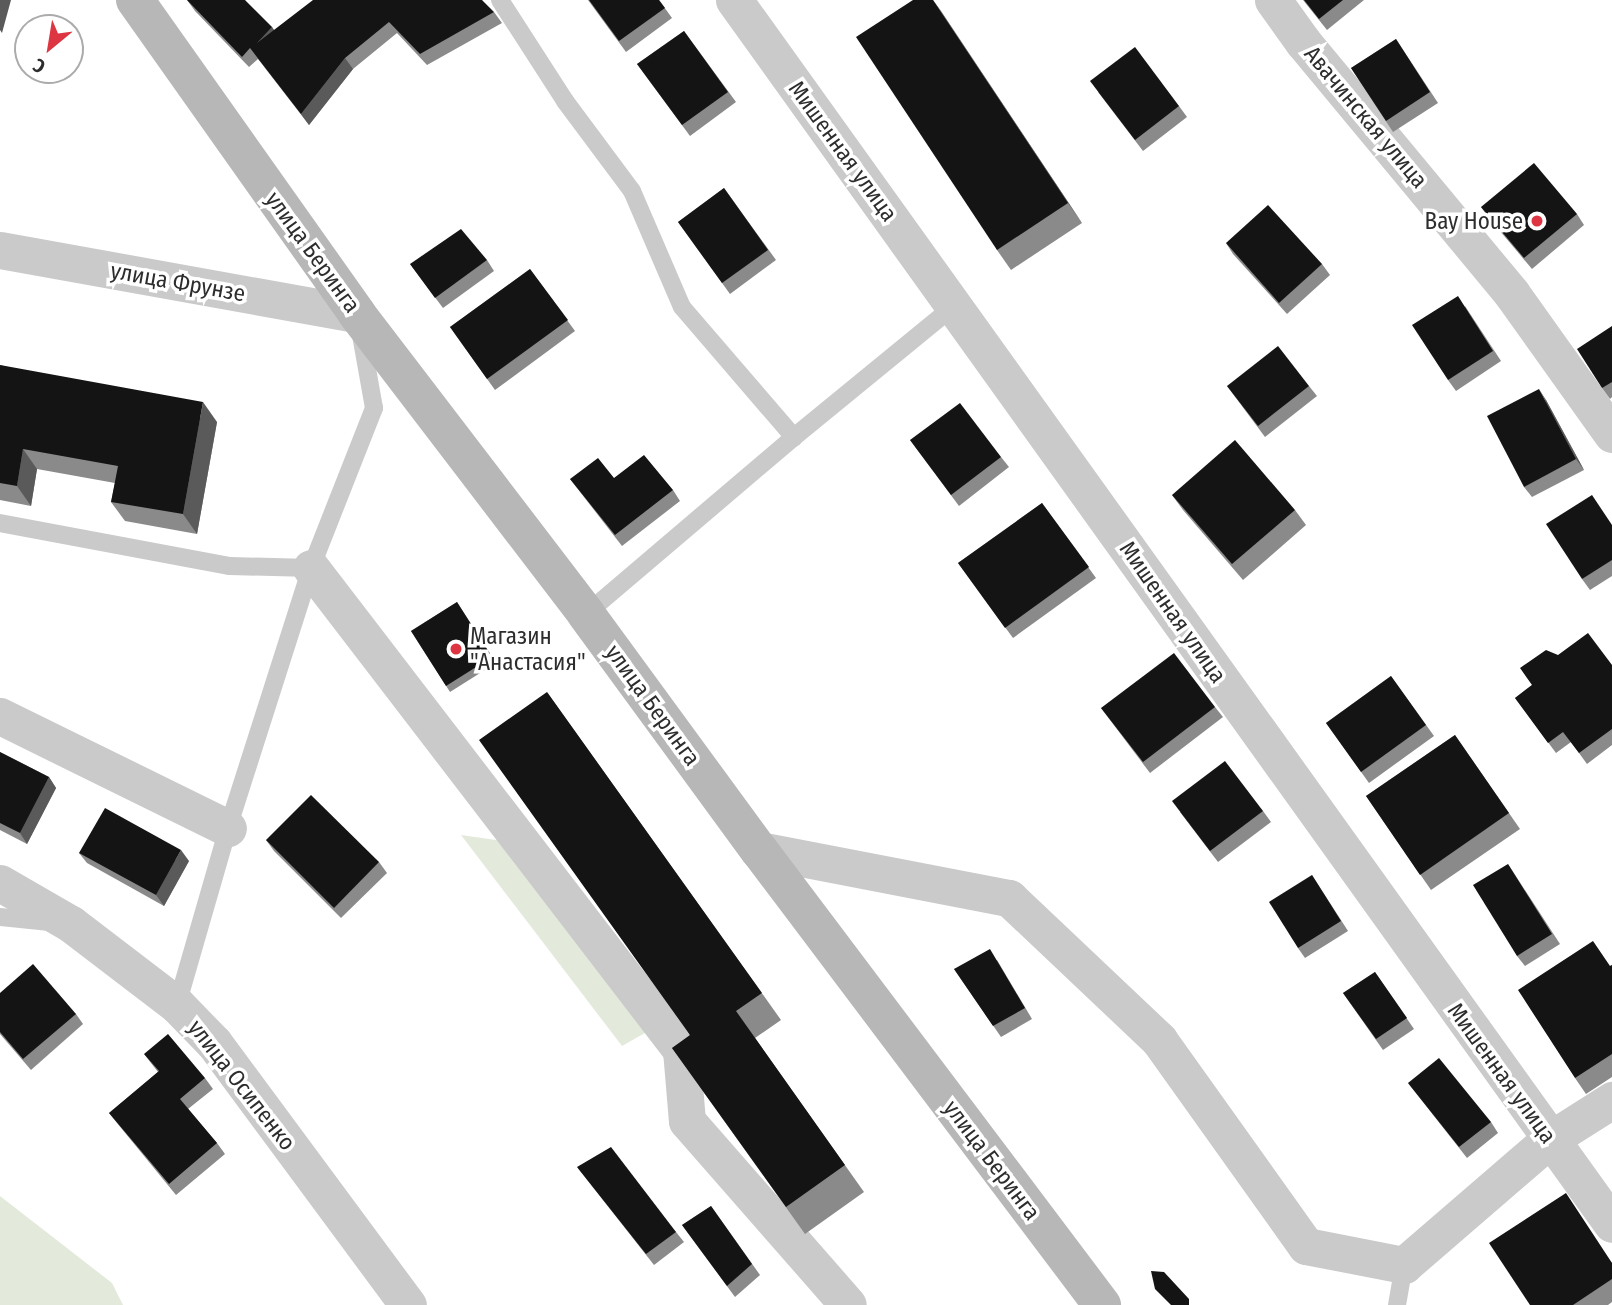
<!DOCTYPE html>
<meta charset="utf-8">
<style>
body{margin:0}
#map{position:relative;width:1612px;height:1305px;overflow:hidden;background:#fff;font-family:"Fira Sans Condensed",sans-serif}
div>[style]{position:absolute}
.green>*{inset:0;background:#e3eadb}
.service>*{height:18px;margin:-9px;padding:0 9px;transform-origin:9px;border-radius:9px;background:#cacaca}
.minor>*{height:37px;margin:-18.5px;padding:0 18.5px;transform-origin:18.5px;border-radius:18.5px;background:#cacaca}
.secondary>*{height:38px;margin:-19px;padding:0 19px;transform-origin:19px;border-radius:19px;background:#b7b7b7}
.wall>*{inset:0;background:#8a8a8a}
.shaded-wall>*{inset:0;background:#5a5a5a}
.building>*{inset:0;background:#141414}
.dots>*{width:19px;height:19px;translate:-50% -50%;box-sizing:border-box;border:4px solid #fff;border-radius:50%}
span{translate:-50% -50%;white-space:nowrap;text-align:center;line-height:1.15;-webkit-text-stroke:7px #fff;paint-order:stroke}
.street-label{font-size:23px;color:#2d2d2d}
.poi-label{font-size:23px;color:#2d2d2d}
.right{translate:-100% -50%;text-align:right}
.left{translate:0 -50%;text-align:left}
.north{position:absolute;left:14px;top:14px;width:70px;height:70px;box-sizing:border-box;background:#fff;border:2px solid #ababab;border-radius:50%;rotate:210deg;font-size:19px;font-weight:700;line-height:28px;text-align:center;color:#2d2d2d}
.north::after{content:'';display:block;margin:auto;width:24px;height:32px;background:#dd3642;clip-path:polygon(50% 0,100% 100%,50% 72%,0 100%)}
</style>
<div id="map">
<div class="green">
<i style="clip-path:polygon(461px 835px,523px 844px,661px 1024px,622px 1046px)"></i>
<i style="clip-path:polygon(0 1196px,112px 1283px,123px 1305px,0 1305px)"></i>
</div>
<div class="service">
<i style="left:500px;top:0;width:120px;rotate:57.2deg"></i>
<i style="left:565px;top:101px;width:112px;rotate:53.3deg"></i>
<i style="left:632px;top:191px;width:126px;rotate:66.7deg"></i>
<i style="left:682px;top:307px;width:172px;rotate:49.3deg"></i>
<i style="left:0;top:523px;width:234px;rotate:10.6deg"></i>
<i style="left:230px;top:566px;width:81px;rotate:1.4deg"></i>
<i style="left:586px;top:614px;width:273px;rotate:-40.4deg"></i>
<i style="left:794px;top:437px;width:208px;rotate:-39.3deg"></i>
<i style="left:0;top:917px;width:50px;rotate:5.7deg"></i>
<i style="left:177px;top:1005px;width:184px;rotate:-73.9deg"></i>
<i style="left:228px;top:828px;width:273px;rotate:-72.3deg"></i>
<i style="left:311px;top:568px;width:172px;rotate:-68.5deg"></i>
<i style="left:374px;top:408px;width:74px;rotate:-100.1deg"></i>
<i style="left:1397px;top:1305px;width:41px;rotate:-80.1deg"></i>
</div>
<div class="minor">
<i style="left:734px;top:0;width:1506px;rotate:54.35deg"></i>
<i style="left:1273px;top:0;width:52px;rotate:54.5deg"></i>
<i style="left:1303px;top:42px;width:327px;rotate:50.3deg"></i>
<i style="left:1512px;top:294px;width:172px;rotate:54.5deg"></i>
<i style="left:0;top:250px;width:363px;rotate:10.2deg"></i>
<i style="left:311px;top:568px;width:608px;rotate:52.49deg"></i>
<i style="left:681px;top:1050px;width:71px;rotate:85.2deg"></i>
<i style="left:687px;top:1121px;width:244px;rotate:48.8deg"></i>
<i style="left:0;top:716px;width:254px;rotate:26.2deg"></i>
<i style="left:759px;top:850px;width:255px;rotate:10.9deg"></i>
<i style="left:1009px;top:898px;width:207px;rotate:43.4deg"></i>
<i style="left:1159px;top:1040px;width:253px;rotate:54.5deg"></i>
<i style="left:1306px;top:1246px;width:100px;rotate:11deg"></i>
<i style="left:1404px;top:1265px;width:191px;rotate:-40.8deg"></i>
<i style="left:1549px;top:1140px;width:75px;rotate:-32.4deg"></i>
<i style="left:0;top:883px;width:82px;rotate:30deg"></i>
<i style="left:71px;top:924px;width:133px;rotate:37.4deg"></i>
<i style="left:177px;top:1005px;width:53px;rotate:45.8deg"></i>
<i style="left:214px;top:1043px;width:326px;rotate:53.5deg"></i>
</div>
<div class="secondary">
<i style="left:135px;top:0;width:385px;rotate:54.7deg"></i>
<i style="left:357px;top:314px;width:377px;rotate:52.6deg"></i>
<i style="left:586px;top:614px;width:293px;rotate:53.8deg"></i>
<i style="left:759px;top:850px;width:570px;rotate:52.99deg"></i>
</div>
<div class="wall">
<i style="clip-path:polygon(187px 0,272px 27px,274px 30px,494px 12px,502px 23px,427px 65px,397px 33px,353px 69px,309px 125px,258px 59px,249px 67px,195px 11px)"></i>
<i style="clip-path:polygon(588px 0,659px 0,672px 18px,626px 52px)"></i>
<i style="clip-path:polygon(933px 0,1082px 223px,1011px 270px,997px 250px)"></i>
<i style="clip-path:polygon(1303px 0,1364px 0,1327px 30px)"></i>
<i style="clip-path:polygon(684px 31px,736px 102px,690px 136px,637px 64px)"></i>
<i style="clip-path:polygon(1396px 39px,1438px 103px,1393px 132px,1351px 68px)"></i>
<i style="clip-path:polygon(1098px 92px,1179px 106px,1187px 117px,1143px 151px)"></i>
<i style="clip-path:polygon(724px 188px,776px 260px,730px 294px,678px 222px)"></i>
<i style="clip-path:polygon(1481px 207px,1577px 214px,1584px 225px,1532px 269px,1489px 218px)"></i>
<i style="clip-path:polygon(1226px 243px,1322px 264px,1330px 275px,1287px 314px,1233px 254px)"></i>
<i style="clip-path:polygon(487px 260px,494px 271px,443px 308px,410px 264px)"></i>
<i style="clip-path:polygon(530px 269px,575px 331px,495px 390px,450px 327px)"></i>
<i style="clip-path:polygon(1465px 306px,1501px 361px,1456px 391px,1448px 380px)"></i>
<i style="clip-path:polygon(1612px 326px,1612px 397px,1610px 399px,1602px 388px)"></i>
<i style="clip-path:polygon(0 365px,217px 422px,197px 534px,125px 521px,111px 502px,115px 483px,37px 469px,31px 506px,0 500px)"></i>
<i style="clip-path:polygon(1227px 386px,1309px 386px,1317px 396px,1265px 437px)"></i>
<i style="clip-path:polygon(1546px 400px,1584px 470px,1532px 497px,1524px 487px)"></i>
<i style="clip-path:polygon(910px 440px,1001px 457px,1009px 467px,959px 506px)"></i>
<i style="clip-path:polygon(614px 478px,673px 490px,680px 501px,622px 546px,570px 479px)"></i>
<i style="clip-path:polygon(1172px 495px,1295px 510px,1306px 525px,1243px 580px,1183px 510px)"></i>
<i style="clip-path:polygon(1042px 503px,1096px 578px,1013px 638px,958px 563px)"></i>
<i style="clip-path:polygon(1612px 525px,1612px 576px,1590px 590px,1582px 579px)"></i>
<i style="clip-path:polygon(457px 602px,496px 663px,450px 692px,411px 631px)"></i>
<i style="clip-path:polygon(1558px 655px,1612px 665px,1612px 745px,1587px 764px,1571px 742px,1556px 753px,1515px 698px,1532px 685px)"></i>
<i style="clip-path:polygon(1391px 676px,1434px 736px,1369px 783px,1326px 723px)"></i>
<i style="clip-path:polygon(547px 692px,781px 1020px,755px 1038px,864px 1192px,805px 1234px,672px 1048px,690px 1036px)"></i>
<i style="clip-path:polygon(1215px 707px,1223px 717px,1150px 773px,1101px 708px)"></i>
<i style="clip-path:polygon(1455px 735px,1520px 829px,1431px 890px,1366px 796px)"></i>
<i style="clip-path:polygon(0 752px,49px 777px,56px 788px,27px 844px,0 830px)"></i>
<i style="clip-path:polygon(1263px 811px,1271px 822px,1218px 862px,1180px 812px)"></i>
<i style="clip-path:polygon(266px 840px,379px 862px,387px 873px,341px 918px,274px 851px)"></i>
<i style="clip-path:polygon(79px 853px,189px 861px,164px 906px,87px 863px)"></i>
<i style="clip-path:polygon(1508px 864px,1560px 944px,1525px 966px,1517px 956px)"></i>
<i style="clip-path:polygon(1312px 875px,1348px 931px,1305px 958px,1298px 948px)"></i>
<i style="clip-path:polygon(997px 960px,1032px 1019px,1001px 1037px,954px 969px)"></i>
<i style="clip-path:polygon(1612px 965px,1612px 1077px,1586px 1094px,1575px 1078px,1610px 966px)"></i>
<i style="clip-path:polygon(1375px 972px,1414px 1029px,1383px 1050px,1343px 993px)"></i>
<i style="clip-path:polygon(0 993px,76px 1014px,83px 1024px,31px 1070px,0 1034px)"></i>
<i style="clip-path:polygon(144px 1054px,205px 1078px,213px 1089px,188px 1109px,217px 1143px,225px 1154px,176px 1195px,117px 1123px,109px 1113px,158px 1072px)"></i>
<i style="clip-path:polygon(1408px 1083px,1491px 1122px,1498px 1133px,1467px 1158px)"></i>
<i style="clip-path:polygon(577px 1167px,676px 1232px,684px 1242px,654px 1265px)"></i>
<i style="clip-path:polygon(711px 1206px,760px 1275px,735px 1297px,682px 1225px)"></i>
<i style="clip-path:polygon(1612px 1262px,1612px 1302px,1608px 1305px,1530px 1305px)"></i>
</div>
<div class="shaded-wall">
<i style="clip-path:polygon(0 0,11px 0,2px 33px,0 30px)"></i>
<i style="clip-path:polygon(933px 0,941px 11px,1082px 223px,1068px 203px)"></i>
<i style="clip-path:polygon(272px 27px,279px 38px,257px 43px)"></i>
<i style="clip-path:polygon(345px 58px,353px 69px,309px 125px,301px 114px)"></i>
<i style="clip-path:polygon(1539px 389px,1546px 400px,1584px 470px,1576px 459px)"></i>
<i style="clip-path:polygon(203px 402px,217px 422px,197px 534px,183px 514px)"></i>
<i style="clip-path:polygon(23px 449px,37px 469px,31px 506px,17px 486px)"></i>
<i style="clip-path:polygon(49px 777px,56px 788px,27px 844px,20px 833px)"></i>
<i style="clip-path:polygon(181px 850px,189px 861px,164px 906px,156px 895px)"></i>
</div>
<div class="building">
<i style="clip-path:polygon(187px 0,245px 0,272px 27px,257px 43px,313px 0,482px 0,494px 12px,420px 54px,389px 22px,345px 58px,301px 114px,250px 48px,242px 57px)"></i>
<i style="clip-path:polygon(589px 0,659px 0,665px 8px,619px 41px)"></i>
<i style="clip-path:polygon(913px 0,933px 0,1068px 203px,997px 250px,856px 37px)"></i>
<i style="clip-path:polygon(1304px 0,1343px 0,1319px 19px)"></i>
<i style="clip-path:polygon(684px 31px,728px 92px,682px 125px,637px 64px)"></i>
<i style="clip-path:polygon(1396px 39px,1430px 92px,1386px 121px,1351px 68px)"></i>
<i style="clip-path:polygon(1135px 47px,1179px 106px,1135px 140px,1090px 81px)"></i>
<i style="clip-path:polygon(1534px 163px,1577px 214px,1524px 258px,1481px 207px)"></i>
<i style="clip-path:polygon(724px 188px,768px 250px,722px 283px,678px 222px)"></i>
<i style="clip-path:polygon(1268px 205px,1322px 264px,1279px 303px,1226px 243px)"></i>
<i style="clip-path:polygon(461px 229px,487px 260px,435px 298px,410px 264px)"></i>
<i style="clip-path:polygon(530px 269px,568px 320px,487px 379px,450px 327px)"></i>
<i style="clip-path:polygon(1458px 296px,1493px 351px,1448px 380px,1412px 325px)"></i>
<i style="clip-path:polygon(1612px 326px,1612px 382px,1602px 388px,1577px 349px)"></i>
<i style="clip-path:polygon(1278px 346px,1309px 386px,1258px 426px,1227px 386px)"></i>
<i style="clip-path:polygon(0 365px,203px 402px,183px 514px,111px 502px,118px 466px,23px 449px,17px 486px,0 483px)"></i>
<i style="clip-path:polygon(1539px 389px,1576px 459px,1524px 487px,1487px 416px)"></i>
<i style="clip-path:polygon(960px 403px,1001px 457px,951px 495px,910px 440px)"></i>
<i style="clip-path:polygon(1235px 440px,1295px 510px,1232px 564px,1172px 495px)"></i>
<i style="clip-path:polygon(644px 455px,673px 490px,615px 535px,570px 479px,598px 458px,614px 478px)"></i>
<i style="clip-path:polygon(1592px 495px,1612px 525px,1612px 560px,1582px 579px,1546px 524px)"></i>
<i style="clip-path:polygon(1042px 503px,1089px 567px,1005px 628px,958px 563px)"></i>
<i style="clip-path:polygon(457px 602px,492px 657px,446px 686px,411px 631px)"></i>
<i style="clip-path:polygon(1588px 633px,1612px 665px,1612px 729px,1579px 753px,1563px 732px,1548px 743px,1515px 698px,1532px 685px,1520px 668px,1546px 650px,1558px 655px)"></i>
<i style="clip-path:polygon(1174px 653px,1215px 707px,1143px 762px,1101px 708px)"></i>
<i style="clip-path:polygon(1391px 676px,1426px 725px,1361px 772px,1326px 723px)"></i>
<i style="clip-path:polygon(547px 692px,762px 993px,736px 1011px,845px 1165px,786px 1207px,672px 1048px,690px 1035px,479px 740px)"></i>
<i style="clip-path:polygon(1455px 735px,1509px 813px,1420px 875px,1366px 796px)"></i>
<i style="clip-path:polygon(0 752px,49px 777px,20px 833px,0 823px)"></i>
<i style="clip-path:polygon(1225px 761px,1263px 811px,1210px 851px,1172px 801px)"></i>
<i style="clip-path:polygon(311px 795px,379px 862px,334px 908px,266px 840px)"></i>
<i style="clip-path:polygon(105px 808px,181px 850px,156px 895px,79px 853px)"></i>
<i style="clip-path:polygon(1508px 864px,1552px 934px,1517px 956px,1473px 885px)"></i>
<i style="clip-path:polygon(1312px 875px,1341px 921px,1298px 948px,1269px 902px)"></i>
<i style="clip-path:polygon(1593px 941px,1610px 966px,1612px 965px,1612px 1054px,1575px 1078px,1518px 990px)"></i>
<i style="clip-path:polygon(990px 949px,1025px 1008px,993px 1026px,954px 969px)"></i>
<i style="clip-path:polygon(33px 964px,76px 1014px,23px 1059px,0 1032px,0 993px)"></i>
<i style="clip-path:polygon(1375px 972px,1407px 1018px,1376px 1039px,1343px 993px)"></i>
<i style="clip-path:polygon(168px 1034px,205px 1078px,180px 1099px,217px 1143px,169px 1184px,109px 1113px,159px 1071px,144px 1054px)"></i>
<i style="clip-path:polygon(1439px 1058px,1491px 1122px,1459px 1147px,1408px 1083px)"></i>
<i style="clip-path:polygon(611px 1147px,676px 1232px,646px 1254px,577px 1167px)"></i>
<i style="clip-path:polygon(1566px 1193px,1612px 1263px,1612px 1279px,1573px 1305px,1530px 1305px,1489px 1243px)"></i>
<i style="clip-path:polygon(711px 1206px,752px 1264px,727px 1286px,682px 1225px)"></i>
<i style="clip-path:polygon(1151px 1271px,1164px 1272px,1189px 1299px,1189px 1305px,1171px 1305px,1155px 1289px)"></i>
</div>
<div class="dots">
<i style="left:1537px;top:221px;background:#dd3642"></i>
<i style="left:456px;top:649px;background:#dd3642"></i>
</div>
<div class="street-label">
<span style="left:1366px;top:117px;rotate:50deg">Авачинская улица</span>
<span style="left:843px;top:151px;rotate:54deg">Мишенная улица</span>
<span style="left:313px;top:252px;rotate:54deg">улица Беринга</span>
<span style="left:178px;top:282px;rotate:10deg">улица Фрунзе</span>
<span style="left:1173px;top:612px;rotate:55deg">Мишенная улица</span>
<span style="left:653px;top:705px;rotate:54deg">улица Беринга</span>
<span style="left:1502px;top:1073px;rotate:54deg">Мишенная улица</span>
<span style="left:242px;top:1085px;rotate:52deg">улица Осипенко</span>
<span style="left:992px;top:1160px;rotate:53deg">улица Беринга</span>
</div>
<div class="poi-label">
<span class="right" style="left:1523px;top:221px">Bay House</span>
<span class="left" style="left:470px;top:649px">Магазин<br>"Анастасия"</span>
</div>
<div class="north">С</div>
</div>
